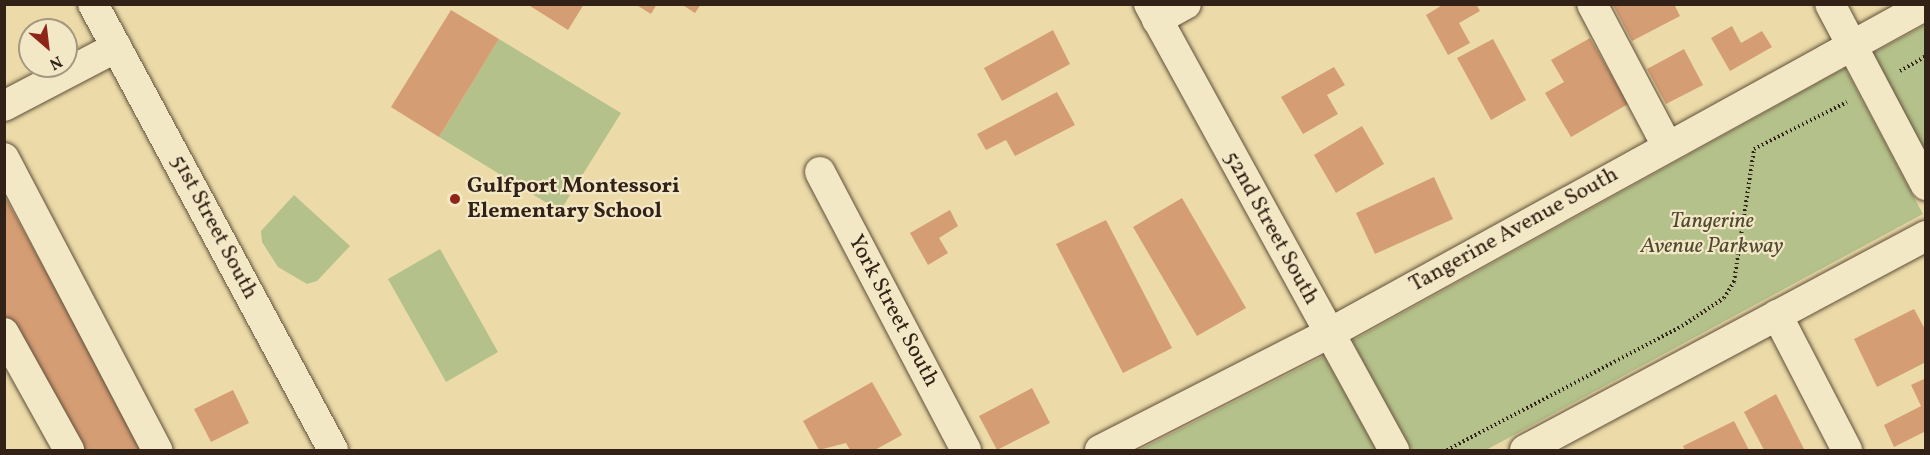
<!DOCTYPE html>
<style>
body{margin:0}
#map{position:relative;width:1930px;height:455px;overflow:hidden;background:#ecdba8;font-family:Vollkorn,serif}
div>[style]{position:absolute}
.green>*{inset:0;background:#b4c18a}
.building>*{inset:0;background:#d59d74}
.path>*{height:4px;margin-top:-2px;transform-origin:0;background:repeating-linear-gradient(90deg,#312116 0 1.5px,transparent 0 4.5px)}
.roads{filter:drop-shadow(0 0 2px #60503a) drop-shadow(0 0 2px #60503a)}
.minor>*{height:30px;margin:-15px;padding:0 15px;transform-origin:15px;border-radius:15px;background:#f3e8c6}
.dots>*{width:16px;height:16px;translate:-50% -50%;box-sizing:border-box;border:3px solid #f3e8c6;border-radius:50%}
span{translate:-50% -50%;white-space:nowrap;text-align:center;line-height:1.15;-webkit-text-stroke:4.5px #f3e8c6;paint-order:stroke}
.poi-label{font-size:22px;color:#312116;font-weight:700}
.left{translate:0 -50%;text-align:left}
.park-label{font-size:22px;color:#524933;font-style:italic}
.street-label{font-size:22px;color:#312116}
.frame{position:absolute;inset:0;border:6px solid #312116;pointer-events:none}
.north{position:absolute;left:18px;top:18px;width:60px;height:60px;box-sizing:border-box;background:#f3e8c6;border:2px solid #a59880;border-radius:50%;rotate:152deg;font-size:16px;font-weight:700;line-height:24px;text-align:center;color:#312116}
.north::after{content:'';display:block;margin:auto;width:21px;height:27px;background:#8f2418;clip-path:polygon(50% 0,100% 100%,50% 72%,0 100%)}
</style>
<div id="map">
<div class="green">
<i style="clip-path:polygon(1925px 25px,1925px 152px,1873px 53px)"></i>
<i style="clip-path:polygon(499px 39px,621px 113px,560px 211px,439px 137px)"></i>
<i style="clip-path:polygon(1845px 68px,1923px 214px,1486px 450px,1412px 450px,1352px 341px)"></i>
<i style="clip-path:polygon(294px 195px,350px 246px,317px 281px,307px 284px,278px 267px,262px 242px,261px 231px)"></i>
<i style="clip-path:polygon(440px 249px,498px 352px,446px 382px,388px 279px)"></i>
<i style="clip-path:polygon(1324px 356px,1376px 450px,1139px 450px)"></i>
</div>
<div class="building">
<i style="clip-path:polygon(527px 4px,584px 4px,568px 30px)"></i>
<i style="clip-path:polygon(635px 4px,657px 4px,651px 14px)"></i>
<i style="clip-path:polygon(681px 4px,701px 4px,695px 13px)"></i>
<i style="clip-path:polygon(1444px 4px,1476px 4px,1480px 11px,1459px 23px,1470px 43px,1448px 55px,1426px 15px)"></i>
<i style="clip-path:polygon(1674px 4px,1680px 16px,1632px 41px,1613px 5px)"></i>
<i style="clip-path:polygon(451px 10px,499px 39px,439px 137px,391px 107px)"></i>
<i style="clip-path:polygon(1732px 26px,1741px 43px,1762px 31px,1772px 47px,1730px 71px,1711px 38px)"></i>
<i style="clip-path:polygon(1053px 30px,1070px 64px,1002px 101px,984px 68px)"></i>
<i style="clip-path:polygon(1590px 38px,1628px 104px,1571px 137px,1545px 93px,1564px 82px,1551px 60px)"></i>
<i style="clip-path:polygon(1493px 39px,1526px 100px,1491px 120px,1457px 58px)"></i>
<i style="clip-path:polygon(1684px 49px,1703px 85px,1666px 104px,1647px 69px)"></i>
<i style="clip-path:polygon(1334px 67px,1345px 85px,1327px 95px,1338px 114px,1303px 134px,1281px 97px)"></i>
<i style="clip-path:polygon(1057px 92px,1075px 125px,1015px 156px,1006px 140px,986px 150px,977px 134px)"></i>
<i style="clip-path:polygon(1362px 126px,1384px 164px,1336px 193px,1314px 155px)"></i>
<i style="clip-path:polygon(1434px 177px,1453px 219px,1375px 254px,1356px 213px)"></i>
<i style="clip-path:polygon(4px 195px,144px 450px,80px 450px,4px 314px)"></i>
<i style="clip-path:polygon(1182px 198px,1246px 308px,1197px 336px,1133px 227px)"></i>
<i style="clip-path:polygon(950px 210px,958px 226px,939px 238px,948px 253px,928px 265px,910px 233px)"></i>
<i style="clip-path:polygon(1106px 220px,1172px 348px,1123px 373px,1056px 244px)"></i>
<i style="clip-path:polygon(1914px 309px,1926px 331px,1926px 362px,1877px 387px,1854px 339px)"></i>
<i style="clip-path:polygon(1926px 378px,1926px 431px,1894px 447px,1884px 425px,1921px 406px,1911px 385px)"></i>
<i style="clip-path:polygon(872px 382px,902px 435px,875px 450px,850px 450px,846px 443px,819px 450px,803px 421px)"></i>
<i style="clip-path:polygon(1032px 388px,1050px 423px,997px 450px,979px 416px)"></i>
<i style="clip-path:polygon(233px 390px,249px 423px,211px 442px,194px 409px)"></i>
<i style="clip-path:polygon(1776px 394px,1804px 449px,1802px 450px,1764px 450px,1744px 412px)"></i>
<i style="clip-path:polygon(1734px 421px,1749px 450px,1685px 450px,1683px 446px)"></i>
</div>
<div class="path">
<i style="left:1900px;top:71px;width:30px;rotate:-30deg"></i>
<i style="left:1447px;top:450px;width:266px;rotate:-27.8deg"></i>
<i style="left:1682px;top:326px;width:50px;rotate:-33.7deg"></i>
<i style="left:1724px;top:298px;width:19px;rotate:-58deg"></i>
<i style="left:1734px;top:282px;width:134px;rotate:-81.4deg"></i>
<i style="left:1754px;top:149px;width:104px;rotate:-26.8deg"></i>
</div>
<div class="roads">
<div class="minor">
<i style="left:93px;top:4px;width:506px;rotate:61.71deg"></i>
<i style="left:1149px;top:4px;width:509px;rotate:61.22deg"></i>
<i style="left:1592px;top:4px;width:158px;rotate:62.1deg"></i>
<i style="left:1830px;top:4px;width:205px;rotate:62.1deg"></i>
<i style="left:1157px;top:20px;width:33px;rotate:-29deg"></i>
<i style="left:4px;top:106px;width:127px;rotate:-27.6deg"></i>
<i style="left:4px;top:158px;width:330px;rotate:62.3deg"></i>
<i style="left:820px;top:172px;width:314px;rotate:62.3deg"></i>
<i style="left:1777px;top:315px;width:152px;rotate:62.6deg"></i>
<i style="left:4px;top:333px;width:134px;rotate:60.9deg"></i>
<i style="left:1100px;top:450px;width:258px;rotate:-27deg"></i>
<i style="left:1330px;top:333px;width:680px;rotate:-28.83deg"></i>
<i style="left:1525px;top:450px;width:455px;rotate:-28.1deg"></i>
</div>
</div>
<div class="dots">
<i style="left:455px;top:199px;background:#8f2418"></i>
</div>
<div class="poi-label">
<span class="left" style="left:467px;top:199px">Gulfport Montessori<br>Elementary School</span>
</div>
<div class="park-label">
<span style="left:1712px;top:234px">Tangerine<br>Avenue Parkway</span>
</div>
<div class="street-label">
<span style="left:214px;top:227px;rotate:62deg">51st Street South</span>
<span style="left:1271px;top:228px;rotate:61deg">52nd Street South</span>
<span style="left:1514px;top:230px;rotate:-29deg">Tangerine Avenue South</span>
<span style="left:893px;top:311px;rotate:62deg">York Street South</span>
</div>
<div class="frame"></div>
<div class="north">N</div>
</div>
